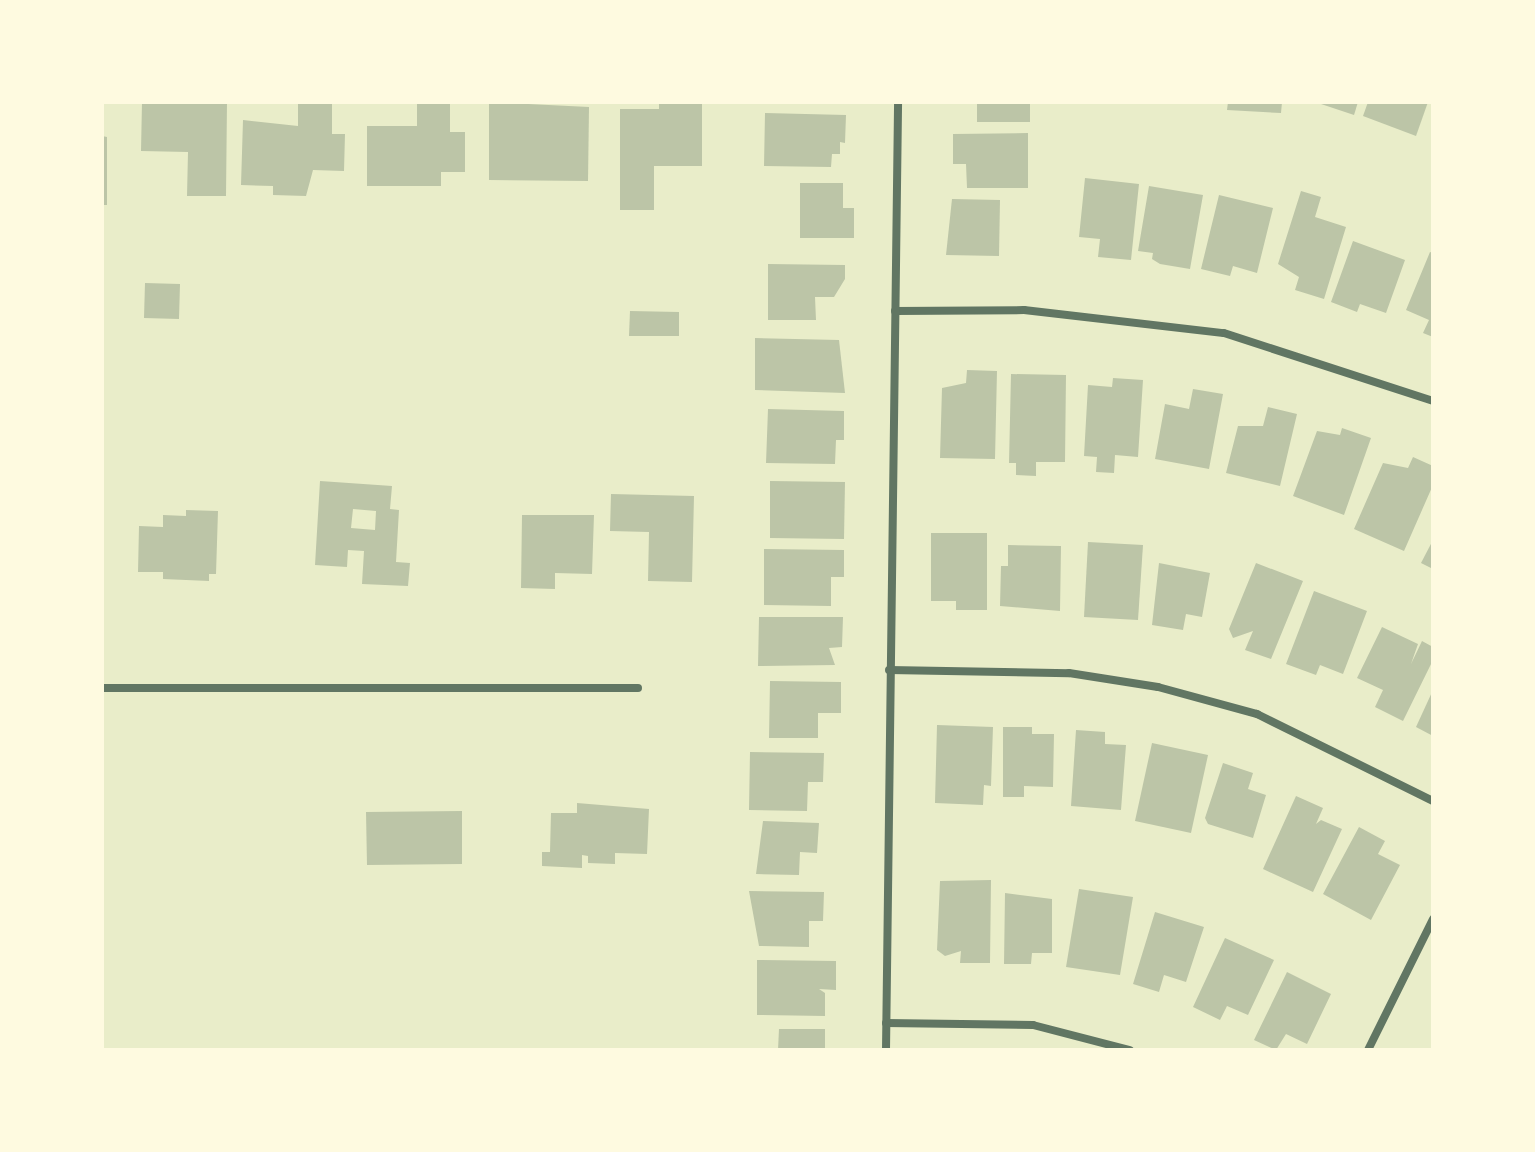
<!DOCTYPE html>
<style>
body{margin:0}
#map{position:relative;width:1535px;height:1152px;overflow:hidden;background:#e9edc9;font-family:Overpass,sans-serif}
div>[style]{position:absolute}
.building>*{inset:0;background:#bcc5a7}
.minor>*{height:8px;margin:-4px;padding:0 4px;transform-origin:4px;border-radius:4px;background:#617663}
span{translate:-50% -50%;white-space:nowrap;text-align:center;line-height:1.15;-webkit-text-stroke:6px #fefae0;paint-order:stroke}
.frame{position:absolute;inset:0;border:104px solid #fefae0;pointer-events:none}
</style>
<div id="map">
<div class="building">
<i style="clip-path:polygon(142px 102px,227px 102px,226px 196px,187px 196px,188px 152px,141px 151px)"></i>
<i style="clip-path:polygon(298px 102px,332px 102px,332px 134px,345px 134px,344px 171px,313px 170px,306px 196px,273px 195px,273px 186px,241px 185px,243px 120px,298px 126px)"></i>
<i style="clip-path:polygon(417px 102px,450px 102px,450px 132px,465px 132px,465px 172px,441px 172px,441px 186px,367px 186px,367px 126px,417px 126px)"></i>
<i style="clip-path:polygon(489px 102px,589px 107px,588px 181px,489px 180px)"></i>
<i style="clip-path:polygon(977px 102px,1030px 102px,1030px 122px,977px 122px)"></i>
<i style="clip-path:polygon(1228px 102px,1282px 102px,1281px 113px,1227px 110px)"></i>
<i style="clip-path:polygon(1315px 102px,1358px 102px,1354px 115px)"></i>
<i style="clip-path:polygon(1368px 102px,1428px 102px,1416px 136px,1363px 116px)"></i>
<i style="clip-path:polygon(659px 103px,702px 103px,702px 166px,654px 166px,654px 210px,620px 210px,620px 109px,659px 109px)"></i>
<i style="clip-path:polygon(765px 113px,846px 115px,845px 143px,840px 142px,840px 154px,832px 154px,831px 167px,764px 166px)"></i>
<i style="clip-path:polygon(1028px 133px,1028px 188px,967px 188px,966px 164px,953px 164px,953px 134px)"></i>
<i style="clip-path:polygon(102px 136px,107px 137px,107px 205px,102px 205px)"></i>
<i style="clip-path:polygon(1085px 178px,1139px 184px,1131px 260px,1098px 257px,1100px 239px,1079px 237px)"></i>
<i style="clip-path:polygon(800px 183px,843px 183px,843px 208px,854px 208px,854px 238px,800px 238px)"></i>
<i style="clip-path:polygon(1149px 186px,1203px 195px,1190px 269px,1160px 264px,1152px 259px,1153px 253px,1138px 251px)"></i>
<i style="clip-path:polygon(1301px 191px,1321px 197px,1315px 217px,1346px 227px,1324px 299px,1295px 290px,1299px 277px,1278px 264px)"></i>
<i style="clip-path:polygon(1219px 195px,1273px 208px,1257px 273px,1233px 266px,1230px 276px,1201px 269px)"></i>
<i style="clip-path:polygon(952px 199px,1000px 200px,999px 256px,946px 255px)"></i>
<i style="clip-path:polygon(1353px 241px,1405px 260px,1386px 313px,1360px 304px,1357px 312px,1331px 302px)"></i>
<i style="clip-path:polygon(1430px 252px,1433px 253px,1433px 337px,1423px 333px,1429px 320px,1406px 310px)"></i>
<i style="clip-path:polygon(768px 264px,845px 265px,845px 279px,834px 297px,815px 297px,816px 320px,768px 320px)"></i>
<i style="clip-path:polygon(145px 283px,180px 284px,179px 319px,144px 318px)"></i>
<i style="clip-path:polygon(630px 311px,679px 312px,679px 336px,629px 336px)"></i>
<i style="clip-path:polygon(755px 338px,839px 340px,845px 393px,755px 390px)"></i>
<i style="clip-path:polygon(967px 370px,997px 371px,995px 459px,940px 458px,942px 388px,966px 383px)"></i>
<i style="clip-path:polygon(1011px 374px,1066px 375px,1065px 462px,1036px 462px,1036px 476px,1016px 475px,1016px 463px,1009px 463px)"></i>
<i style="clip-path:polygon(1113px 378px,1143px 380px,1138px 457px,1115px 455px,1114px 473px,1096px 472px,1097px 457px,1084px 456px,1088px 385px,1112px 387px)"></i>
<i style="clip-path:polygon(1193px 389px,1223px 394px,1209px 469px,1155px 459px,1165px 404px,1189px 409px)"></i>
<i style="clip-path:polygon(1268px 407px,1297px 414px,1280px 486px,1226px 473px,1238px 426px,1263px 426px)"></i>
<i style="clip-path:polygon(768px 409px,844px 411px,844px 440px,836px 440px,835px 464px,766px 463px)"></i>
<i style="clip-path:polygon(1342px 428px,1371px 438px,1344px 515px,1293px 496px,1317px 431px,1340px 435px)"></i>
<i style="clip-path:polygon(1413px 457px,1433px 466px,1433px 485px,1404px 551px,1354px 529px,1383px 463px,1408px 468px)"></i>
<i style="clip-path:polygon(evenodd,320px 481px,392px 486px,390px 509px,399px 510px,396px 562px,410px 563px,408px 586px,362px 584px,364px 551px,348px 550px,347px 567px,315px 565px,320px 481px,353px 509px,376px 511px,375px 530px,351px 528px,353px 509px)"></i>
<i style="clip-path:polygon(770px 481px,845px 482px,844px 539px,770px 538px)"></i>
<i style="clip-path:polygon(611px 494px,694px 496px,692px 582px,648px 581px,649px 532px,610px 531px)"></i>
<i style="clip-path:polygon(186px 510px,218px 511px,216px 574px,209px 574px,209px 581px,163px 579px,163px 572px,138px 572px,139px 526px,163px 527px,163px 515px,186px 516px)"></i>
<i style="clip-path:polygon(522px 515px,594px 515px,592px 574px,555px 573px,555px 589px,521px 588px)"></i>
<i style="clip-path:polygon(931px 533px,987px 533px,987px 610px,956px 610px,956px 601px,931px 601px)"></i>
<i style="clip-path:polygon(1433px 540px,1433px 569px,1421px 563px)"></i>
<i style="clip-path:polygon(1088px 542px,1143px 545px,1138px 620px,1084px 617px)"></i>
<i style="clip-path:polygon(1008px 545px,1061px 546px,1060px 611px,1000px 606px,1001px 566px,1008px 566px)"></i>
<i style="clip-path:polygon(764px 549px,844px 550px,844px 577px,831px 577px,831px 606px,764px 605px)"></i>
<i style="clip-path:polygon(1159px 563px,1210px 573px,1202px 617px,1186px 614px,1183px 630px,1152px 625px)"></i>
<i style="clip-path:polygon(1256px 563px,1303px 581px,1271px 659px,1245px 650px,1253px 631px,1233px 638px,1229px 629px)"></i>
<i style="clip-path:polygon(1314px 591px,1367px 611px,1343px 674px,1320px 665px,1316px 675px,1286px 664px)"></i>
<i style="clip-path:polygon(759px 617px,843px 617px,842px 647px,829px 648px,835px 665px,758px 666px)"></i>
<i style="clip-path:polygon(1382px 627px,1418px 644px,1411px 664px,1422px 641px,1433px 647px,1433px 660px,1403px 721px,1375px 707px,1383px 690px,1357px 678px)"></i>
<i style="clip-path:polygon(770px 681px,841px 682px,841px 713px,818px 713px,818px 738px,769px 738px)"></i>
<i style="clip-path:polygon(1433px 690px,1433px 736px,1416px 727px)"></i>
<i style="clip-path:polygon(937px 725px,993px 727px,991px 786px,984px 785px,983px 805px,935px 803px)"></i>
<i style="clip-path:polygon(1003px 727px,1032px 727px,1032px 734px,1054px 734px,1053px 787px,1024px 786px,1024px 797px,1003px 797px)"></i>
<i style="clip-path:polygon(1076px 730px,1105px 732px,1105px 744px,1126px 745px,1121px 810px,1071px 806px)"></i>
<i style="clip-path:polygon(1152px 743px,1208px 755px,1191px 833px,1135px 821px)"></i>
<i style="clip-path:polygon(750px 752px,824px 753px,823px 782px,808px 782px,807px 811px,749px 810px)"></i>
<i style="clip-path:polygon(1223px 763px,1253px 773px,1248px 789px,1266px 795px,1253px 838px,1208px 824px,1205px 818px)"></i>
<i style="clip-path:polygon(1296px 796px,1323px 808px,1316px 824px,1321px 820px,1342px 829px,1313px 892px,1263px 869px)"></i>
<i style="clip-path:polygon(577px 803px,649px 809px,647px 854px,615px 853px,615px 864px,588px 863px,588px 856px,582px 855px,582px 868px,542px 866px,542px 852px,550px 852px,551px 813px,577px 813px)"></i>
<i style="clip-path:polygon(462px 811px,462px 864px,367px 865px,366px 812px)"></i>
<i style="clip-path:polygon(763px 821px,819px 823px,817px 853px,800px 852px,799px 875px,756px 874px)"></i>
<i style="clip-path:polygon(1359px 827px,1385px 841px,1378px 854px,1400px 865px,1371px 920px,1323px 894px)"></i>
<i style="clip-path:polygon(991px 880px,990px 963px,960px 963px,961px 951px,945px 956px,937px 950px,940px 881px)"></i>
<i style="clip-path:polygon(1079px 889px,1133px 897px,1120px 975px,1066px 967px)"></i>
<i style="clip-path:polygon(749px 891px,824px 892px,823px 921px,809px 921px,809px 947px,759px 946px)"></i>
<i style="clip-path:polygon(1005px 893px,1052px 899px,1052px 953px,1032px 953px,1031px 964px,1004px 964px)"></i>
<i style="clip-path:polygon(1155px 912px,1204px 927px,1186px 982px,1164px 975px,1159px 992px,1133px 984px)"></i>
<i style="clip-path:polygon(1225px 938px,1274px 960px,1248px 1015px,1227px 1006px,1220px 1020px,1193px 1007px)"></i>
<i style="clip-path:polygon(757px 960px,836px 961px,836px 990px,819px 989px,825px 993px,825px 1016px,757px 1015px)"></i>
<i style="clip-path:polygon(1287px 972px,1331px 994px,1307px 1044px,1286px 1034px,1276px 1050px,1254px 1040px)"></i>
<i style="clip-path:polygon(779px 1029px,825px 1029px,825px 1050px,778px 1050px)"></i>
</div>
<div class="minor">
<i style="left:895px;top:311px;width:129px;rotate:-0.4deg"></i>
<i style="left:1024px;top:310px;width:201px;rotate:6.6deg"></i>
<i style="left:1224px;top:333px;width:220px;rotate:18deg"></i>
<i style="left:889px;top:670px;width:180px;rotate:1deg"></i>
<i style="left:1069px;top:673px;width:90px;rotate:8.9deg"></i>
<i style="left:1158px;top:687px;width:103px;rotate:15.3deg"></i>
<i style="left:1257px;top:714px;width:196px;rotate:26.3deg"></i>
<i style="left:102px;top:688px;width:536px"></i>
<i style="left:886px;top:1023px;width:147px;rotate:0.8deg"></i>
<i style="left:1033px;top:1025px;width:100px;rotate:14.5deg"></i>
<i style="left:886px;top:1050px;width:948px;rotate:-89.27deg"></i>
<i style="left:1368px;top:1050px;width:146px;rotate:-63.6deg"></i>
</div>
<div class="frame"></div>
</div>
